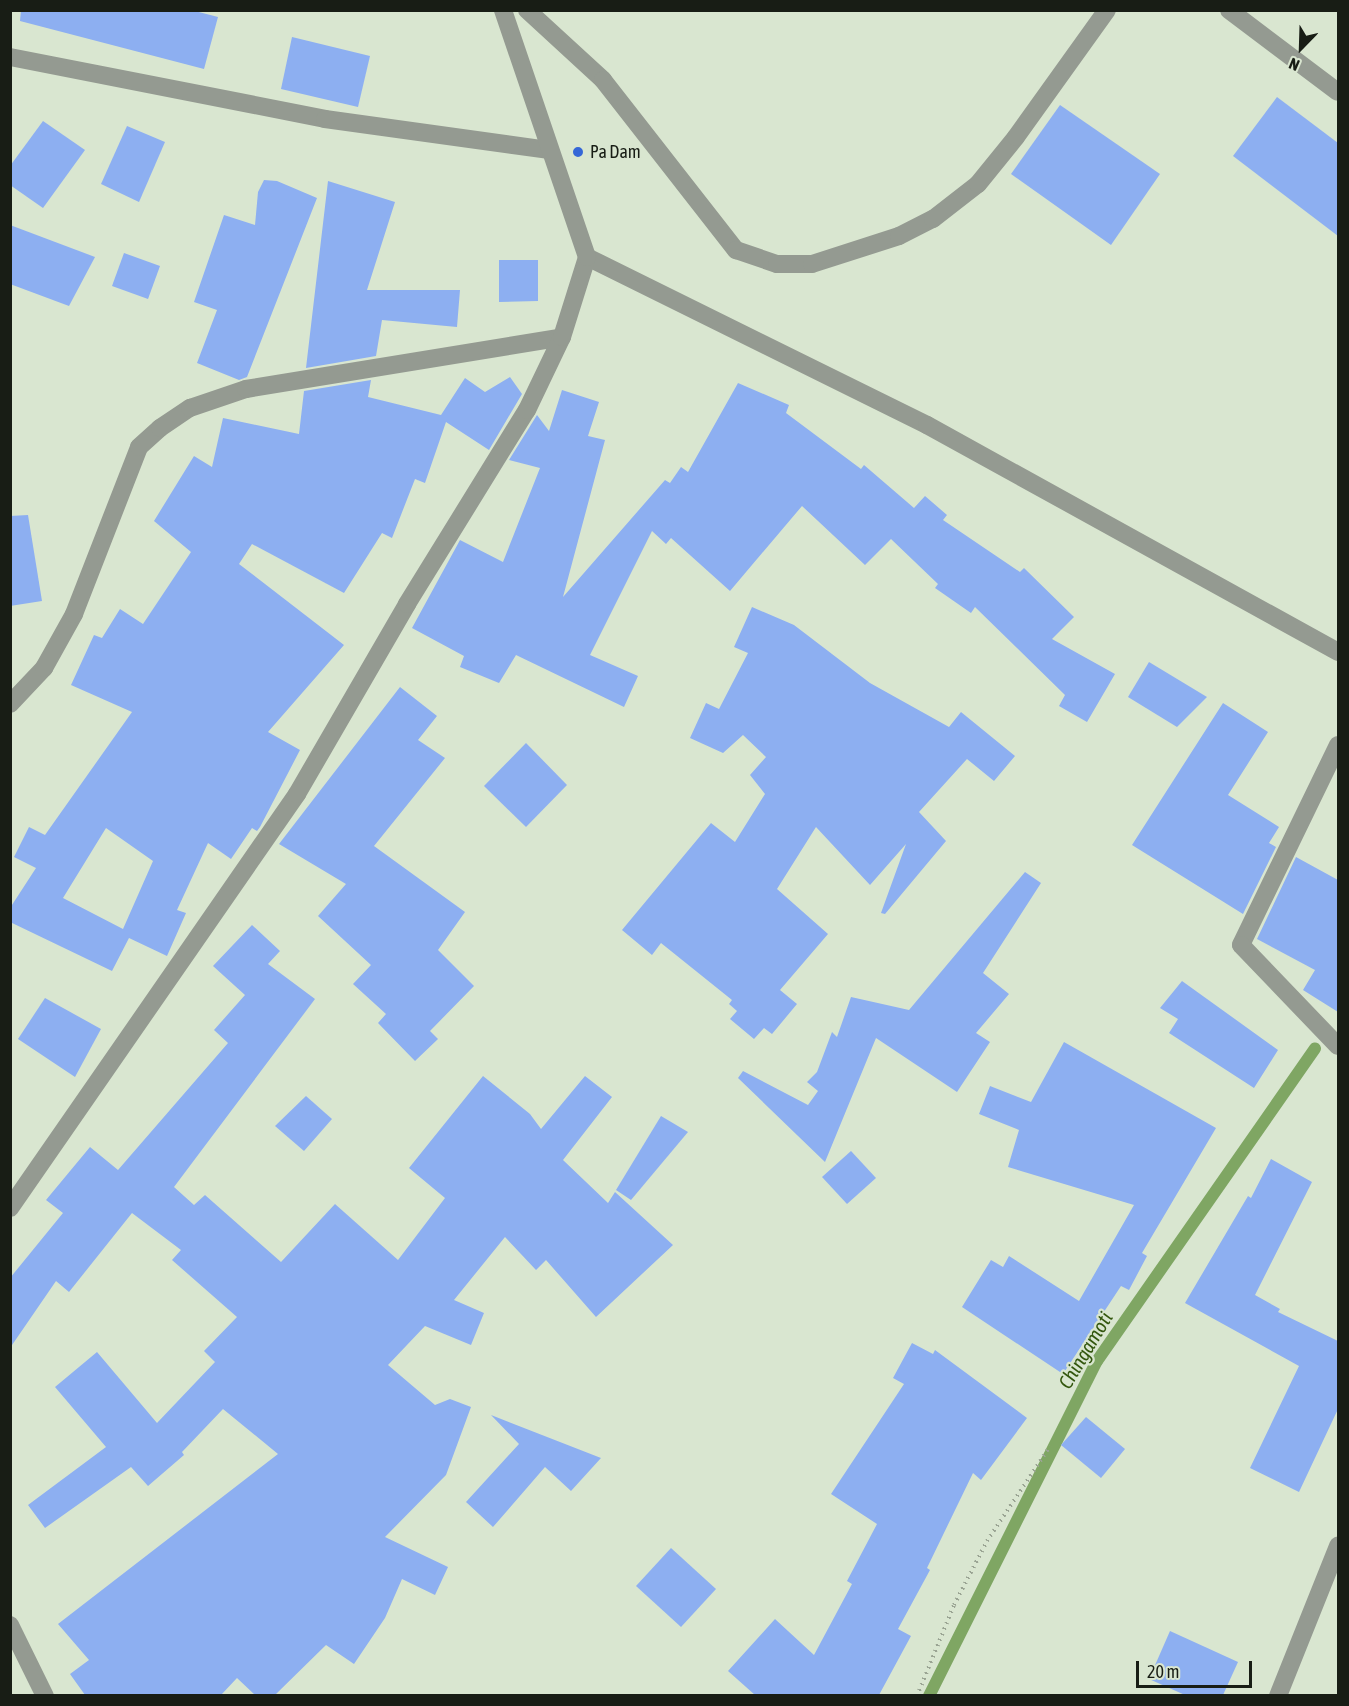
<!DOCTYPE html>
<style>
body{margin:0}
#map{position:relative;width:1349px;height:1706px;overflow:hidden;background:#d9e6d0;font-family:"Asap Condensed",sans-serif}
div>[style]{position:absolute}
.stream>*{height:12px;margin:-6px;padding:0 6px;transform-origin:6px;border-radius:6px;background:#7fa663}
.building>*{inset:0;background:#8daff1}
.path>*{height:4px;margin-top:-2px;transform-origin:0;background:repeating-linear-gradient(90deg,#9aa493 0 1.5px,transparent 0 6px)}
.lane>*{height:18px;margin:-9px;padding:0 9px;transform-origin:9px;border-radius:9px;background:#949a91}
.street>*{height:18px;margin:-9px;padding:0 9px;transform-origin:9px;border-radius:9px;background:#949a91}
.dots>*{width:16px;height:16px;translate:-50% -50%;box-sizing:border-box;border:3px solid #d9e6d0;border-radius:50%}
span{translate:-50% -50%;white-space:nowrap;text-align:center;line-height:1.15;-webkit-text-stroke:4.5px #d9e6d0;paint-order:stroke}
.poi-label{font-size:18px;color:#181d15}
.left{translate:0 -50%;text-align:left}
.water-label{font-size:20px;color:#33570e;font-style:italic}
.frame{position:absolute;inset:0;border:12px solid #181d15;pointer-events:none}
.north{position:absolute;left:1271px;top:18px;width:60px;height:60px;-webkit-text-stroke:4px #d9e6d0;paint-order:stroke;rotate:203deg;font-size:16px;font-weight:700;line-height:24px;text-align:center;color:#181d15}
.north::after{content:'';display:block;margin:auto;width:21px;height:27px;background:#181d15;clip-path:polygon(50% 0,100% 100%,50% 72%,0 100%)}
.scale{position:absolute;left:1136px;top:1661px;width:116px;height:27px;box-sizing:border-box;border:3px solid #181d15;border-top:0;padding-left:8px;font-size:18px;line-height:21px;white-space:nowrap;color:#181d15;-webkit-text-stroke:4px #d9e6d0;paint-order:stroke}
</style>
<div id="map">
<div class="stream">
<i style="left:929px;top:1696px;width:375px;rotate:-63.4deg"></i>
<i style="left:1097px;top:1361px;width:381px;rotate:-55.1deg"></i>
</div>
<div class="building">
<i style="clip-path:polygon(21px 10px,191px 10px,218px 17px,204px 69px,20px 21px)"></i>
<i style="clip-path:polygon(292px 37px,370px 56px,358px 107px,281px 89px)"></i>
<i style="clip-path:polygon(1277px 97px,1338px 143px,1338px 236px,1233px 156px)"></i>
<i style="clip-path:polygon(1060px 105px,1160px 174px,1111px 245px,1011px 174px)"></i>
<i style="clip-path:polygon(43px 121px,85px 150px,43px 208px,10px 185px,10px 166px)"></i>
<i style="clip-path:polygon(127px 126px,165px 142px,139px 202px,101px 184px)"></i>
<i style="clip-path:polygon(264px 180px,277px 181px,317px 198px,247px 377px,239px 380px,197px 363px,217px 310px,194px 302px,224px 215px,255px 225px,258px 192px)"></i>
<i style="clip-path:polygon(328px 181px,395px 202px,367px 290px,460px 290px,457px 327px,382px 320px,376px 356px,306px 368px)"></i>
<i style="clip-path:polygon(10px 225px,95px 257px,69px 306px,10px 284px)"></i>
<i style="clip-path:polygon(124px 253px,160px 266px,148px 299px,112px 286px)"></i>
<i style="clip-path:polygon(499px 260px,538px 260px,538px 301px,499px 302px)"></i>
<i style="clip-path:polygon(evenodd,510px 377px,522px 394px,489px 450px,446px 422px,425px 483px,415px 479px,392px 538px,382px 533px,344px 593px,252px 544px,239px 564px,344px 645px,268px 732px,300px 750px,260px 827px,257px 831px,252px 828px,231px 859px,208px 843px,177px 910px,186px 913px,167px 956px,129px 938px,112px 971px,10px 922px,10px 908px,36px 868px,14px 857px,29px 827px,45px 835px,132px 712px,71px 685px,94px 635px,102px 638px,120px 609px,143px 624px,191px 552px,154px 521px,194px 456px,212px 467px,223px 418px,299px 434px,304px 391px,371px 380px,368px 397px,441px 415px,465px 378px,485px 392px,510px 377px,106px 828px,153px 861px,123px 929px,63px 898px,106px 828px)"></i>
<i style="clip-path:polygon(738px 383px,789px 405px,786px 413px,861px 469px,864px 465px,914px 508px,925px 496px,947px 515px,943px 520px,1020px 572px,1024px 568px,1074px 617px,1052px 639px,1115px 674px,1087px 722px,1059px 706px,1065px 695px,975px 607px,971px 613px,935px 588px,938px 584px,891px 539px,865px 565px,802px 506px,730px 591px,671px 538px,666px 544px,652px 531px,590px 655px,638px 676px,624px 707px,516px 655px,499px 683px,460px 667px,464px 656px,412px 628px,460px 540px,503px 562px,540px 468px,509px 460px,537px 415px,549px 431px,562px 390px,599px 402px,588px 436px,605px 440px,563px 597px,665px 480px,670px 483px,681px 467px,688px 472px)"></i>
<i style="clip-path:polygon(28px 515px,42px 601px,10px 606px,10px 516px)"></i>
<i style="clip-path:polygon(752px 607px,794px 625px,870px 683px,949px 727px,961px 712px,1015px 756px,994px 781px,967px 759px,919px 812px,946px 841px,885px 914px,881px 913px,906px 844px,870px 885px,816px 827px,777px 889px,828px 934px,780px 990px,797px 1004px,772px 1034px,764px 1028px,754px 1039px,730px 1019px,737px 1011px,729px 1004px,732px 1000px,661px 943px,652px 955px,622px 930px,711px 823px,735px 842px,765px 794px,750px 775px,766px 757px,743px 735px,723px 753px,690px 738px,706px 703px,719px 709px,748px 653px,734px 647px)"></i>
<i style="clip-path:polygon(1149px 662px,1207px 697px,1177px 727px,1128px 697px)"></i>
<i style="clip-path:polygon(400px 687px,437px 716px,418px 740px,445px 758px,374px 846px,465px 912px,438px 950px,474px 986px,430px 1031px,438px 1039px,415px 1061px,378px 1023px,386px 1014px,353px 984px,371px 965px,318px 916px,346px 884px,279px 844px)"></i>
<i style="clip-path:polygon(1223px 703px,1268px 732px,1228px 795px,1279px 827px,1269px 843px,1276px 847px,1243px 914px,1132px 845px)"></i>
<i style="clip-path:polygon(526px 743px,567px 785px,526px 827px,484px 786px)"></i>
<i style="clip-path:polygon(1296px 857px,1338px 880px,1338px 1012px,1303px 990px,1315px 970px,1257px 939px)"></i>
<i style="clip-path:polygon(1025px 872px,1041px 883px,983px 973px,1009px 994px,976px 1033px,990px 1042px,957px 1092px,876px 1038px,825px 1162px,738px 1078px,743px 1071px,808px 1105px,818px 1091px,807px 1082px,817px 1072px,832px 1032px,837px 1037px,851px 997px,909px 1010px)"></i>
<i style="clip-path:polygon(252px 925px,280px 951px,268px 964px,315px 999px,174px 1187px,194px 1205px,205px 1195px,281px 1262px,335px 1204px,398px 1260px,445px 1198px,409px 1168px,483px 1076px,530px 1114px,541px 1129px,585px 1076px,612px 1097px,563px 1160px,608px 1203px,615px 1192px,673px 1245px,596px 1317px,546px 1260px,536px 1270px,505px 1237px,454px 1300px,484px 1313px,471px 1345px,425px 1326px,388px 1365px,435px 1405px,450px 1399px,471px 1407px,446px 1475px,385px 1537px,448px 1567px,435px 1595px,402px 1579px,385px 1618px,354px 1664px,326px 1645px,275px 1695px,255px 1695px,237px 1678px,221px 1695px,85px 1695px,70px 1674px,89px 1660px,58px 1624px,278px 1454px,223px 1409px,182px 1452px,184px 1455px,148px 1486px,131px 1467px,45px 1528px,28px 1505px,106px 1447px,55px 1387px,97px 1352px,157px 1423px,215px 1362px,204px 1351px,237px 1317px,172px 1260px,181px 1250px,132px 1213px,69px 1292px,56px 1281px,10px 1348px,10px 1278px,63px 1213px,46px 1200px,90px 1147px,118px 1170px,228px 1043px,214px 1030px,245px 995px,213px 966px)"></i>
<i style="clip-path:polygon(1182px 981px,1278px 1050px,1254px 1088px,1169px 1033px,1178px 1019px,1160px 1008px)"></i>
<i style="clip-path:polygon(45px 998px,101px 1029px,75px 1077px,18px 1039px)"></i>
<i style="clip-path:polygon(1064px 1042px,1216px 1128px,1142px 1253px,1147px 1256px,1129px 1290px,1121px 1286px,1063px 1374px,962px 1307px,991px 1260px,1003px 1267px,1009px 1256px,1079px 1301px,1134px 1205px,1008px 1167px,1019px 1130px,979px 1114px,990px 1086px,1031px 1102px)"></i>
<i style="clip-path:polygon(306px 1096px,332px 1119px,304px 1151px,275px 1126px)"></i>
<i style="clip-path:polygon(661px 1116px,688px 1132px,631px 1200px,616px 1190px)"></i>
<i style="clip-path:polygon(851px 1151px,876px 1178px,847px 1204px,822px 1177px)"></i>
<i style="clip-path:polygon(1271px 1159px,1312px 1182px,1255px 1295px,1280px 1309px,1278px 1312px,1338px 1341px,1338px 1409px,1299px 1492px,1250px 1468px,1299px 1366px,1185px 1303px,1248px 1196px,1251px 1198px)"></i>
<i style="clip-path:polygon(912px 1343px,933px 1354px,935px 1350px,1027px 1418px,981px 1480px,973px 1473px,927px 1568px,930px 1570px,898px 1629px,911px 1636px,879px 1695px,755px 1695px,728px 1671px,775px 1619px,814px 1655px,852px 1584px,847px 1581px,877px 1524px,831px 1494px,904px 1384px,893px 1378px)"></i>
<i style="clip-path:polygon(491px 1415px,601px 1458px,571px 1491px,545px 1467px,493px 1527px,466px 1502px,519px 1444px)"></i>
<i style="clip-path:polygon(1086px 1417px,1125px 1449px,1101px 1478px,1061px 1445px)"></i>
<i style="clip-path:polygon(671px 1548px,716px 1589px,681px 1627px,636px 1586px)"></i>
<i style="clip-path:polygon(1170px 1631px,1238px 1662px,1223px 1695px,1185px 1695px,1149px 1679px)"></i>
</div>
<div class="path">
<i style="left:917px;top:1696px;width:98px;rotate:-67.9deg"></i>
<i style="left:954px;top:1605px;width:72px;rotate:-62.7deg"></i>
<i style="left:987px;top:1541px;width:114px;rotate:-56.4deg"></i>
</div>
<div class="lane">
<i style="left:1229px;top:10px;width:136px;rotate:37deg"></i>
</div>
<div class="street">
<i style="left:527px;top:10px;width:103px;rotate:42.6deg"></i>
<i style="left:603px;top:80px;width:216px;rotate:52deg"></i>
<i style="left:736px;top:250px;width:43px;rotate:18.9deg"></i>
<i style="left:777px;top:264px;width:35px"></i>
<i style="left:812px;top:264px;width:91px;rotate:-17.8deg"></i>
<i style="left:899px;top:236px;width:38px;rotate:-27deg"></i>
<i style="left:933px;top:219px;width:57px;rotate:-37.9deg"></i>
<i style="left:978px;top:184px;width:60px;rotate:-51deg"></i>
<i style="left:1016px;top:137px;width:156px;rotate:-54.4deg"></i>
<i style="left:10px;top:57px;width:321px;rotate:11.1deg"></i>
<i style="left:325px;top:119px;width:225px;rotate:7.9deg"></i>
<i style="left:587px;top:257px;width:379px;rotate:26.3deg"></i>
<i style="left:927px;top:425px;width:470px;rotate:28.9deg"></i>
<i style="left:10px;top:704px;width:50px;rotate:-46.6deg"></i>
<i style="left:44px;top:668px;width:62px;rotate:-60.9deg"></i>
<i style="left:74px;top:614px;width:179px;rotate:-68.7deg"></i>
<i style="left:139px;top:447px;width:28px;rotate:-42deg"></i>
<i style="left:160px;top:428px;width:36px;rotate:-34deg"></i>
<i style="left:190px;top:408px;width:59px;rotate:-18.7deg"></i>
<i style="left:246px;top:389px;width:320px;rotate:-9.3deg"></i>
<i style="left:1338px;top:745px;width:222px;rotate:115.9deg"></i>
<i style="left:1241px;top:945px;width:140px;rotate:46.2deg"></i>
<i style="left:10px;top:1208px;width:504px;rotate:-55.27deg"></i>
<i style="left:297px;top:794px;width:220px;rotate:-59.9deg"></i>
<i style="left:407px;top:604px;width:228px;rotate:-58.3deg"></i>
<i style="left:527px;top:410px;width:81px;rotate:-64.4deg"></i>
<i style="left:562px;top:337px;width:84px;rotate:-72.6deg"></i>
<i style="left:587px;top:257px;width:261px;rotate:-108.8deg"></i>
<i style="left:10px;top:1625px;width:79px;rotate:63.8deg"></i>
<i style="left:1278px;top:1696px;width:162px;rotate:-68.2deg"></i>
</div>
<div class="dots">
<i style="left:578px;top:152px;background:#3567d7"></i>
</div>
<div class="poi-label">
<span class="left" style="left:590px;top:152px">Pa Dam</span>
</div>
<div class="water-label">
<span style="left:1085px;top:1350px;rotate:-59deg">Chingamoti</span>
</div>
<div class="frame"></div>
<div class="north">N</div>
<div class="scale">20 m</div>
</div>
